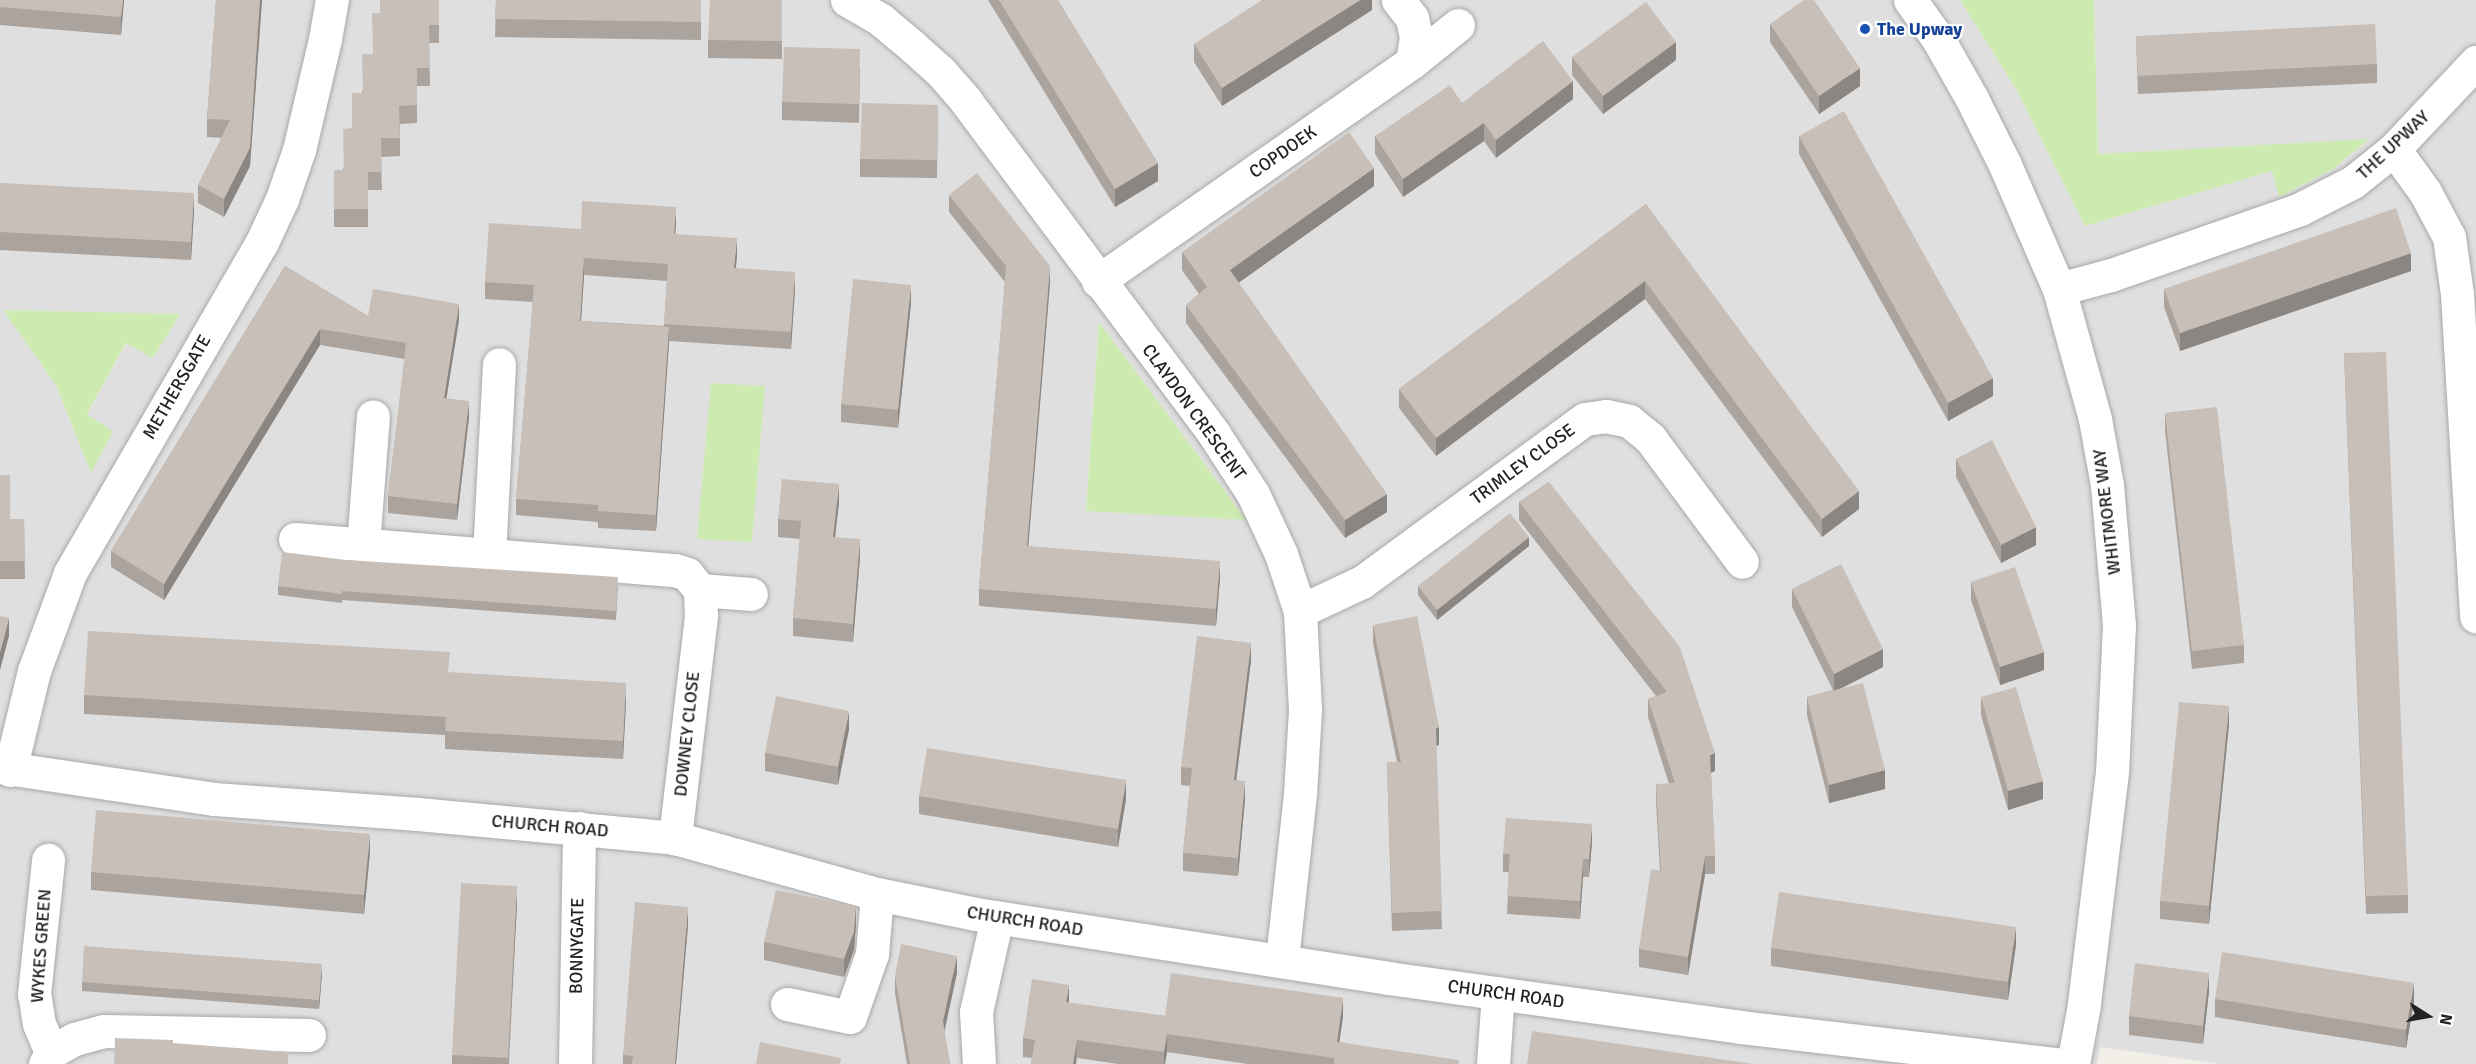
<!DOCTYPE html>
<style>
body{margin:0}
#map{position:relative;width:2476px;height:1064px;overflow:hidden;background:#f2efe9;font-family:Signika,sans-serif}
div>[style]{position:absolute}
.residential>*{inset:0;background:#e0dfdf}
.grass>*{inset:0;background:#cdebb0}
.roads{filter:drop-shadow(0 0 2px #a9a9a9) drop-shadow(0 0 2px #a9a9a9)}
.minor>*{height:33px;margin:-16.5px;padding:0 16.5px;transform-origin:16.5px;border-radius:16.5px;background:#fff}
.wall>*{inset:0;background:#aba49e}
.shaded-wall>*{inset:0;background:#8b8681}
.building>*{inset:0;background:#c7bfb8}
.dots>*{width:16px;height:16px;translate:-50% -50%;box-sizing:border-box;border:3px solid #fff;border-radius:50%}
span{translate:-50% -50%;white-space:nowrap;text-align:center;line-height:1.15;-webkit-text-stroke:4.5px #fff;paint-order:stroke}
.transit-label{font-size:18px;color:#164399;font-weight:700}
.left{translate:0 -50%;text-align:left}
.street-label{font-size:18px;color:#222}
.north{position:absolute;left:2398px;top:986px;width:60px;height:60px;-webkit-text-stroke:4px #fff;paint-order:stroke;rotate:101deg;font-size:16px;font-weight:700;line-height:24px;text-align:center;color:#222}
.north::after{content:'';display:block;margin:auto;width:21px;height:27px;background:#222;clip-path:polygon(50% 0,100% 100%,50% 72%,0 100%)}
</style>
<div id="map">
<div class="residential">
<i style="clip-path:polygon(evenodd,0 0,1960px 0,2016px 89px,2086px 226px,2273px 170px,2280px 197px,2333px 169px,2368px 140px,2098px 154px,2094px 0,2476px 0,2476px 1064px,2221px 1064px,2100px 1047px,2097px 1064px,0 1064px,0 0,4px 310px,179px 315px,180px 315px,153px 358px,127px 342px,87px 415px,74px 432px,56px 385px,4px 310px,0 0,1099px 323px,1246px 520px,1245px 520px,1086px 510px,1099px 323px)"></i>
</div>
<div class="grass">
<i style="clip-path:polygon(1960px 0,2094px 0,2098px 154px,2369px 139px,2333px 169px,2279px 197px,2272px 171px,2085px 226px,2016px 89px)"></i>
<i style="clip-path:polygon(3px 310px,180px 314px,153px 358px,126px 343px,87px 414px,113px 432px,91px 473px,56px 385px)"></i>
<i style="clip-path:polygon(1099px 322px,1246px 520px,1086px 511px)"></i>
<i style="clip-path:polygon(711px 383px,765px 386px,752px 542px,697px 539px)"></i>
</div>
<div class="roads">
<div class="minor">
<i style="left:847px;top:0;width:39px;rotate:30deg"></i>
<i style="left:881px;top:20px;width:40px;rotate:40deg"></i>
<i style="left:912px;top:46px;width:39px;rotate:42deg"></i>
<i style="left:941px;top:72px;width:38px;rotate:49deg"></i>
<i style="left:966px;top:101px;width:415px;rotate:53.3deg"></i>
<i style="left:1214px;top:434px;width:72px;rotate:57deg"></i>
<i style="left:1253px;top:494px;width:66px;rotate:65deg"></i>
<i style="left:1281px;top:554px;width:60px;rotate:71.6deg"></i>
<i style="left:1300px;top:611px;width:99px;rotate:87.1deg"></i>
<i style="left:1305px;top:710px;width:84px;rotate:93.4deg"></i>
<i style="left:1300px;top:794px;width:168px;rotate:96.2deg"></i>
<i style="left:1910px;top:0;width:48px;rotate:54.3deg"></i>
<i style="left:1938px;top:39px;width:67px;rotate:60.4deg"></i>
<i style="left:1971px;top:97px;width:76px;rotate:63.4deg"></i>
<i style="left:2005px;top:165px;width:135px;rotate:66.5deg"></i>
<i style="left:2059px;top:289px;width:135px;rotate:74.5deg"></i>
<i style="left:2095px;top:419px;width:67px;rotate:79.7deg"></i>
<i style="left:2107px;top:485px;width:141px;rotate:85.1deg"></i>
<i style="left:2119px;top:625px;width:147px;rotate:92.7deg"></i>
<i style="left:2112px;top:772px;width:235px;rotate:96.9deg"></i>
<i style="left:2084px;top:1005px;width:60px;rotate:100.6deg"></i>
<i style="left:1412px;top:62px;width:59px;rotate:-38.8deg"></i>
<i style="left:2394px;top:149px;width:53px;rotate:54.2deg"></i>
<i style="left:2425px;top:192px;width:51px;rotate:61.9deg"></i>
<i style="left:2449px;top:237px;width:58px;rotate:82deg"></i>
<i style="left:2457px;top:294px;width:323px;rotate:86.6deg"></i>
<i style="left:1098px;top:281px;width:383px;rotate:-34.9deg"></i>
<i style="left:1412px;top:62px;width:25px;rotate:-81deg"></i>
<i style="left:1416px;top:37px;width:19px;rotate:-102deg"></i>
<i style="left:1412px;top:18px;width:23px;rotate:-128deg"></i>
<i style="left:2059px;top:289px;width:54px;rotate:-15.1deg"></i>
<i style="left:2111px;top:275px;width:200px;rotate:-19.2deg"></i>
<i style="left:2300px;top:209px;width:59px;rotate:-27deg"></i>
<i style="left:2353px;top:182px;width:53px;rotate:-38.8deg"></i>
<i style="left:2394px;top:149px;width:120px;rotate:-46.7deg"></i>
<i style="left:295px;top:539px;width:381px;rotate:4.7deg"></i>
<i style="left:675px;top:570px;width:13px;rotate:18deg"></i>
<i style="left:687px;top:574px;width:21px;rotate:51deg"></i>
<i style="left:700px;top:590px;width:26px;rotate:88deg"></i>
<i style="left:701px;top:616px;width:224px;rotate:96.7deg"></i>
<i style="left:363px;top:545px;width:129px;rotate:-85.6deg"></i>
<i style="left:489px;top:555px;width:191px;rotate:-87deg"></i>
<i style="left:700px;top:590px;width:51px;rotate:4.5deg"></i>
<i style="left:1300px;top:611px;width:68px;rotate:-25.1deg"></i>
<i style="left:1362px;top:582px;width:276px;rotate:-36.2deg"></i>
<i style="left:1585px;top:419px;width:21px;rotate:-8deg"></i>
<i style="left:1606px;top:416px;width:24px;rotate:12deg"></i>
<i style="left:1629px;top:421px;width:27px;rotate:39deg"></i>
<i style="left:1650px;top:438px;width:154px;rotate:53.4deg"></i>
<i style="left:0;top:767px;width:216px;rotate:8.5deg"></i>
<i style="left:214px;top:799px;width:205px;rotate:4.2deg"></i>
<i style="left:418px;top:814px;width:258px;rotate:5.3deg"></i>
<i style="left:675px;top:838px;width:210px;rotate:15.5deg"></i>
<i style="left:877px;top:894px;width:101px;rotate:11.4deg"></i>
<i style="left:976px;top:914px;width:417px;rotate:8.8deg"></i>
<i style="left:1388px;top:978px;width:356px;rotate:7.9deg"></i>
<i style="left:1741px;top:1027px;width:316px;rotate:6.7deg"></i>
<i style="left:10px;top:770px;width:102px;rotate:-76.4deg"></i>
<i style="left:34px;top:671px;width:104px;rotate:-69.8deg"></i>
<i style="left:70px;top:573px;width:380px;rotate:-59.9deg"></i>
<i style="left:261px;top:244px;width:50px;rotate:-65deg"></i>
<i style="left:282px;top:199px;width:52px;rotate:-70.9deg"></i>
<i style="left:299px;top:150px;width:114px;rotate:-76.8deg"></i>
<i style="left:325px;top:39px;width:40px;rotate:-80deg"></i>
<i style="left:787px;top:1004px;width:64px;rotate:11.7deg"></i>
<i style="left:850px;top:1017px;width:67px;rotate:-70.8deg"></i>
<i style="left:872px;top:954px;width:60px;rotate:-85.2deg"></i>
<i style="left:51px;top:1052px;width:26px;rotate:-29deg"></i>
<i style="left:74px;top:1039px;width:30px;rotate:-15deg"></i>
<i style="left:103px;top:1031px;width:206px;rotate:1.1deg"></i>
<i style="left:45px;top:1064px;width:13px;rotate:-63deg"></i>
<i style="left:51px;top:1052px;width:30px;rotate:-113deg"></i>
<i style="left:39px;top:1024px;width:30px;rotate:-99deg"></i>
<i style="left:34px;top:994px;width:135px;rotate:-84deg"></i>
<i style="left:575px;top:1064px;width:236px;rotate:-89deg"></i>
<i style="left:979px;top:1064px;width:52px;rotate:-93.3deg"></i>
<i style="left:976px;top:1012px;width:97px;rotate:-77.5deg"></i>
<i style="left:1493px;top:1064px;width:71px;rotate:-86deg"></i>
</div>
</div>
<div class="wall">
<i style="clip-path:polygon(0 0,124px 0,121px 35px,0 25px)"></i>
<i style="clip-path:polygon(216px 0,262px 0,250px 166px,224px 217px,198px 203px,198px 185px,222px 138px,207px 137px,207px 119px)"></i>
<i style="clip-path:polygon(439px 0,439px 43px,429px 43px,430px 86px,417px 86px,417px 123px,400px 124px,400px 156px,381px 157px,382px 190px,368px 190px,368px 227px,334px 227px,334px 170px,343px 170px,352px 128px,373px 54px,380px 13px)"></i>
<i style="clip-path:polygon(496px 0,701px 0,701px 40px,495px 37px)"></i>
<i style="clip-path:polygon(782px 0,782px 59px,708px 58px,708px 40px)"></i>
<i style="clip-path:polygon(988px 0,1058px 0,1158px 181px,1115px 207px)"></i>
<i style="clip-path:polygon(1372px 0,1372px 10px,1222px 106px,1194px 62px,1194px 44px)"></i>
<i style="clip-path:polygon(1770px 24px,1860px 86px,1819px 114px,1770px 42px)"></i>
<i style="clip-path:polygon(2136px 36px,2377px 64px,2377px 83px,2138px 94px)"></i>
<i style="clip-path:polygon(1572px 57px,1676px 60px,1603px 114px,1572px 75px)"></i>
<i style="clip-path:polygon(860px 67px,859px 123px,782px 120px,782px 102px)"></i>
<i style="clip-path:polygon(1573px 99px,1496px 158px,1484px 141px,1403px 197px,1375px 154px,1375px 136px,1462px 103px)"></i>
<i style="clip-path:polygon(938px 105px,937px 178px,860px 177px,860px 159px)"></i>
<i style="clip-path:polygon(1799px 136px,1993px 396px,1948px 421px,1799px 154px)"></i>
<i style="clip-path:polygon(0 183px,194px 211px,191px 260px,0 250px)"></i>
<i style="clip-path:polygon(1374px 186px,1238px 283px,1387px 512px,1345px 538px,1186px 323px,1186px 305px,1199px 294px,1182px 270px,1182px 252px)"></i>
<i style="clip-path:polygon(949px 195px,1050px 283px,1028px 546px,1220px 578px,1216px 626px,979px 606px,979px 589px,1005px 282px,949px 212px)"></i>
<i style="clip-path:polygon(1646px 204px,1859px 509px,1822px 537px,1645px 299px,1436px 456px,1399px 408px,1399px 389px)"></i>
<i style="clip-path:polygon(evenodd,676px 223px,675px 234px,737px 255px,736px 268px,795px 289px,791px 349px,669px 341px,656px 531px,598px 528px,598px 522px,516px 515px,516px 499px,533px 302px,485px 299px,485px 282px,581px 229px,676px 223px,584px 275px,667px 281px,664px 326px,581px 321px,584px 275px)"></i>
<i style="clip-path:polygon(285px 266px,368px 316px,459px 320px,446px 398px,469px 417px,457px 520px,388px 513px,388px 496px,405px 359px,320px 345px,164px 600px,111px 567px,111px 551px)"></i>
<i style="clip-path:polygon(2411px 271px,2180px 351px,2164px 307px,2164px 289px)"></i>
<i style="clip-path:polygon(911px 303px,898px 428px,841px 422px,841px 404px)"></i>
<i style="clip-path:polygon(2344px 353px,2408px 895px,2408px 913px,2366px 914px)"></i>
<i style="clip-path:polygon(2165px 413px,2244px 645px,2244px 663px,2192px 669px,2165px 431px)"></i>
<i style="clip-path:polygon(1956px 459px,2036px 545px,2001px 563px,1956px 477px)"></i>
<i style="clip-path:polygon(0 475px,10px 519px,24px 519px,25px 579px,0 579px)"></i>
<i style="clip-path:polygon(1549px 482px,1715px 771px,1711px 773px,1715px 856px,1715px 874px,1705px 874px,1688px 975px,1639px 967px,1639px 949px,1660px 871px,1656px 802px,1656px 784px,1669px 784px,1648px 717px,1648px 699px,1656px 696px,1519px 520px,1519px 502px)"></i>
<i style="clip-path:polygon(839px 502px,835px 537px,860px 557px,853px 642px,793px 636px,793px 618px,800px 539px,778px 537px,778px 519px)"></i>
<i style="clip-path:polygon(1529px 546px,1437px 620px,1418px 595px,1418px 586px)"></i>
<i style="clip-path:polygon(346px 560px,618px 586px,616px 620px,342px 600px,342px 603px,278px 595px,278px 586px)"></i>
<i style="clip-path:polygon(1971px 582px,2044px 670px,2000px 685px,1971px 600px)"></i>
<i style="clip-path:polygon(1792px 589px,1883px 667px,1841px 688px,1885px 789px,1829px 803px,1807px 715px,1807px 697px,1833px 690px,1792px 607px)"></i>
<i style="clip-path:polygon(1373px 625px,1439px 745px,1436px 746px,1442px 929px,1392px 931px,1387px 762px,1397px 762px,1373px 643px)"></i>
<i style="clip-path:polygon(1251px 661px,1236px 780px,1245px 799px,1238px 876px,1183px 871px,1183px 853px,1190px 786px,1181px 785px,1181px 767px)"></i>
<i style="clip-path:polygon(449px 673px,626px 701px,623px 759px,445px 749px,445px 735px,84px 714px,84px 695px)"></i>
<i style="clip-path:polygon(1981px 697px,2043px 799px,2008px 810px,1981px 715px)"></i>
<i style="clip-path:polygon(2229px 724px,2209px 924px,2160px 919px,2160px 901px)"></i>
<i style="clip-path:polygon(849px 729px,838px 785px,765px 771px,765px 753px)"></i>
<i style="clip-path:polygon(919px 796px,1126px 799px,1118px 847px,919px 814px)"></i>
<i style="clip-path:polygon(1592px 842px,1589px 877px,1583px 877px,1580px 919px,1507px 914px,1509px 872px,1503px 872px,1503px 854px)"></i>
<i style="clip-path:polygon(370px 852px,364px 914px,91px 890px,91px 872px)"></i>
<i style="clip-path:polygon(517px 904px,509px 1064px,452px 1064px,452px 1055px)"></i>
<i style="clip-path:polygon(856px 924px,854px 950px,844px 977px,764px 960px,764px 942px)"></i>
<i style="clip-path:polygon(688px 925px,676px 1064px,623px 1064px,623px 1055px)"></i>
<i style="clip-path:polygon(2016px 945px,2008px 1000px,1771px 966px,1771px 948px)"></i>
<i style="clip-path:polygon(957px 973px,944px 1031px,950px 1064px,907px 1064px,895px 993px,895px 976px)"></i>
<i style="clip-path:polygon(322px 974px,319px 1009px,82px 991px,82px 982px)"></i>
<i style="clip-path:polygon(2209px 991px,2203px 1044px,2129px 1035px,2129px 1016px)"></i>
<i style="clip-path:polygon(2215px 999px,2414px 1001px,2406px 1048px,2215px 1017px)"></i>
<i style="clip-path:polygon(1069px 1003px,1165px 1016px,1343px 1016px,1339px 1042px,1459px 1064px,1248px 1064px,1167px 1052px,1165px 1064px,1118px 1064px,1077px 1058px,1076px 1064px,1031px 1064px,1032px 1058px,1023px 1057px,1023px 1038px)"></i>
</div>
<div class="shaded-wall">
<i style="clip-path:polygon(123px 0,124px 0,121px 35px,121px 17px)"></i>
<i style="clip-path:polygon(260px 0,262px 0,250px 166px,224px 217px,224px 199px)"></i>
<i style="clip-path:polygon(1360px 0,1372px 0,1372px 10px,1222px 106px,1222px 88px)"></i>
<i style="clip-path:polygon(1676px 42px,1676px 60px,1603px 114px,1603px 96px)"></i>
<i style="clip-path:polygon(1860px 68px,1860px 86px,1819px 114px,1819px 96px)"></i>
<i style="clip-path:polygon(1573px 81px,1573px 99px,1496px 158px,1496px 140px)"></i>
<i style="clip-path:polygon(1484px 123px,1484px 141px,1403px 197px,1403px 179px)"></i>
<i style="clip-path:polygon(1158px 163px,1158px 181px,1115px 207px,1115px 189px)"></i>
<i style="clip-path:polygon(1374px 168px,1374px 186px,1230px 289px,1230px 270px)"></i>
<i style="clip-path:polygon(194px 193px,194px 211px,191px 260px,191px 242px)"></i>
<i style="clip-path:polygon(676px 207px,676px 223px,674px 251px,674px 234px)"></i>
<i style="clip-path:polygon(737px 238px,737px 255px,734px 285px,734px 268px)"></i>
<i style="clip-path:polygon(2411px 253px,2411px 271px,2180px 351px,2180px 333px)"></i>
<i style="clip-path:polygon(584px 258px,584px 275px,580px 337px,580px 321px)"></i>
<i style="clip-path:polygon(1050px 266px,1050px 283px,1027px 562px,1027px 546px)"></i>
<i style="clip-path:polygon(795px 272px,795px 289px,791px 349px,791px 332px)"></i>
<i style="clip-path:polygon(1645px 281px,1645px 299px,1436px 456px,1436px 438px)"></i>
<i style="clip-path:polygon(911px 285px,911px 303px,898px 428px,898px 410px)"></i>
<i style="clip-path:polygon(459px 304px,459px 320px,444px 414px,444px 398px)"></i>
<i style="clip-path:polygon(669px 327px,669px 343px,656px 531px,656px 515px)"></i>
<i style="clip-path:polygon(320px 329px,320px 345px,164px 600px,164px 584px)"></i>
<i style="clip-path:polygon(1993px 378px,1993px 396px,1948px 421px,1948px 403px)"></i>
<i style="clip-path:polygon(469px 401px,469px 417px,457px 520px,457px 504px)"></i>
<i style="clip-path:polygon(839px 484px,839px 502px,833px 555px,833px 537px)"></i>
<i style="clip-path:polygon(1859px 491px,1859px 509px,1822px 537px,1822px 519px)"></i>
<i style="clip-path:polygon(1387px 494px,1387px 512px,1345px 538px,1345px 520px)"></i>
<i style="clip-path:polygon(2036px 527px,2036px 545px,2001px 563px,2001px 545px)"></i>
<i style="clip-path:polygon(1529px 537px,1529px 546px,1437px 620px,1437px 610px)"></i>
<i style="clip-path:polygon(860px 539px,860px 557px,853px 642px,853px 624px)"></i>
<i style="clip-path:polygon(1220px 561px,1220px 578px,1216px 626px,1216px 609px)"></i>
<i style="clip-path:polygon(9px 618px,9px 636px,0 670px,0 652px)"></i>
<i style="clip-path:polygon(1251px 643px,1251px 661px,1234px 798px,1234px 780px)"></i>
<i style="clip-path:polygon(1883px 649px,1883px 667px,1834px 692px,1834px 674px)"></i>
<i style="clip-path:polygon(2044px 652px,2044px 670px,2000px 685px,2000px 667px)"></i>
<i style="clip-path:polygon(626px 683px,626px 701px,623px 759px,623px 741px)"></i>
<i style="clip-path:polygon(2229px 706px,2229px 724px,2209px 924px,2209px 906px)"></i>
<i style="clip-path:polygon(849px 711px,849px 729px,838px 785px,838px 767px)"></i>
<i style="clip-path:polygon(1439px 727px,1439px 745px,1436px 746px,1436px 728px)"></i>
<i style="clip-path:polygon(1715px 753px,1715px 771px,1710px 773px,1710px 755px)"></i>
<i style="clip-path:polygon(1885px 770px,1885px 789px,1829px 803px,1829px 785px)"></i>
<i style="clip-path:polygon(1126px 780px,1126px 799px,1118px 847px,1118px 829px)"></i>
<i style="clip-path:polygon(1245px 781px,1245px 799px,1238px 876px,1238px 858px)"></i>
<i style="clip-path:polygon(2043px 781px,2043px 799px,2008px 810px,2008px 791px)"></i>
<i style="clip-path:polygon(1592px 824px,1592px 842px,1589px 877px,1589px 859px)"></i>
<i style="clip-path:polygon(370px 834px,370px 852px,364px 914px,364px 895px)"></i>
<i style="clip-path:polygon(1705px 856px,1705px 874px,1688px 975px,1688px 957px)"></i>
<i style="clip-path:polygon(1583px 859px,1583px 877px,1580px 919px,1580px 901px)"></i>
<i style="clip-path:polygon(517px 886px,517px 904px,508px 1064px)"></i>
<i style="clip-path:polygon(856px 906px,856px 924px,854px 950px,844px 977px,844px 959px)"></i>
<i style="clip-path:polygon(688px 907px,688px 925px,676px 1064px,675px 1064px)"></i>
<i style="clip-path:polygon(2016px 927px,2016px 945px,2008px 1000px,2008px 982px)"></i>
<i style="clip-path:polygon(957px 956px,957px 973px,943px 1038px,943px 1021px)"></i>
<i style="clip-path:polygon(322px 964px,322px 974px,319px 1009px,319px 1000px)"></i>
<i style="clip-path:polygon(2209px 973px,2209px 991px,2203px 1044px,2203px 1026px)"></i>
<i style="clip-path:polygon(2414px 983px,2414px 1001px,2406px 1048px,2406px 1030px)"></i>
<i style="clip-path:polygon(1069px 985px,1069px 1003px,1066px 1002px)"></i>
<i style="clip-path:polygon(1343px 998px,1343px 1016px,1337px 1060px,1337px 1042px)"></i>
<i style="clip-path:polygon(1167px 1034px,1167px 1052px,1165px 1064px,1164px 1064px,1164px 1052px)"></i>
<i style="clip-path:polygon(1077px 1040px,1076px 1064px,1073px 1064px)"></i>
</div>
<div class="building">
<i style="clip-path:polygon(0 0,123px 0,121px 17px,0 7px)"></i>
<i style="clip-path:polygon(216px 0,260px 0,250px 148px,224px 199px,198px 185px,230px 120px,207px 119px)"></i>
<i style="clip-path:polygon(380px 0,439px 0,439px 25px,429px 25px,430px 68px,417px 68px,417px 105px,399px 106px,400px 138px,381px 138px,382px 172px,368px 172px,368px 209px,334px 209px,334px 170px,344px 170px,343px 129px,352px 128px,352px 93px,363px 93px,362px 54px,373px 54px,372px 13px,380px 13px)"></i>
<i style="clip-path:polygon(496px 0,701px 0,701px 22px,495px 19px)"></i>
<i style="clip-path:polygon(710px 0,782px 0,782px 41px,708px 40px)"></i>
<i style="clip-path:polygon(999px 0,1058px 0,1158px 163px,1115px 189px)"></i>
<i style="clip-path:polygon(1262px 0,1360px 0,1222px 88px,1194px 44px)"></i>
<i style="clip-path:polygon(1804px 0,1814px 0,1860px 68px,1819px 96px,1770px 24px)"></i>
<i style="clip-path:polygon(1646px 2px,1676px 42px,1603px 96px,1572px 57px)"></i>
<i style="clip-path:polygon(2375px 24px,2377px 64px,2138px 76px,2136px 36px)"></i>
<i style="clip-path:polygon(1543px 41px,1573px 81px,1496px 140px,1484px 123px,1403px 179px,1375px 136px,1450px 85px,1462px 103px)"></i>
<i style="clip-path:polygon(784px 47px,860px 49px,859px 104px,782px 102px)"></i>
<i style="clip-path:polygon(862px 103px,938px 105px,937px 160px,860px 159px)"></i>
<i style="clip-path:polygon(1844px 111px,1993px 378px,1948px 403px,1799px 136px)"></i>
<i style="clip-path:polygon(1349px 132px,1374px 168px,1230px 270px,1387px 494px,1345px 520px,1186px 305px,1207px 287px,1182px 252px)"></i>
<i style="clip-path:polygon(977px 173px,1050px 266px,1027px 546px,1220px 561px,1216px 609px,979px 589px,1006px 266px,949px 195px)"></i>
<i style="clip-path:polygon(0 183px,194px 193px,191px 242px,0 232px)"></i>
<i style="clip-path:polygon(582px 201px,676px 207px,674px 234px,737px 238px,734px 268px,795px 272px,791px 332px,664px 324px,668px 264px,584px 258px,580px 321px,669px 327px,656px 515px,598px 511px,598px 505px,516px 499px,534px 285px,485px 282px,489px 223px,581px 229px)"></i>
<i style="clip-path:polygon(1646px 204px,1859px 491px,1822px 519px,1645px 281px,1436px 438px,1399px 389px)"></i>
<i style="clip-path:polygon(2396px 208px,2411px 253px,2180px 333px,2164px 289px)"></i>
<i style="clip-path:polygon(285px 266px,368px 316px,373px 289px,459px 304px,444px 398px,469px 401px,457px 504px,388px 496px,406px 343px,320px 329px,164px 584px,111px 551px)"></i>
<i style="clip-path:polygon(853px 279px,911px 285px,898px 410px,841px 404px)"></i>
<i style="clip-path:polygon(2386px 352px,2408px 895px,2366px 896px,2344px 353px)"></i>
<i style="clip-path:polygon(2217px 407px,2244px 645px,2192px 651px,2165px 413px)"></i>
<i style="clip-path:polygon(1992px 440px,2036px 527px,2001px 545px,1956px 459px)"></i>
<i style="clip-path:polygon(0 475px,10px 475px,10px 519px,24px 519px,25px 561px,0 561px)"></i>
<i style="clip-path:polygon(782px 479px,839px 484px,833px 537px,860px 539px,853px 624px,793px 618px,801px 521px,778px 519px)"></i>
<i style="clip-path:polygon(1549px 482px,1680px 647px,1715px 753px,1710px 755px,1715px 856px,1705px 856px,1688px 957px,1639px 949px,1651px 869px,1661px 871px,1656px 784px,1675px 783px,1648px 699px,1667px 692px,1519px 502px)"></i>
<i style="clip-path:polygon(1510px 513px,1529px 537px,1437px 610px,1418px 586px)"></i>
<i style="clip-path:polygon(282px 552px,346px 560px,618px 577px,616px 611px,342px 591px,342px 594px,278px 586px)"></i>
<i style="clip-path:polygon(1841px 564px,1883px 649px,1834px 674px,1792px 589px)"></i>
<i style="clip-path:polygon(2015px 567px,2044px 652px,2000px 667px,1971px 582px)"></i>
<i style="clip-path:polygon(0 616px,9px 618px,0 652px)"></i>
<i style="clip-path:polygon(1417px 616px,1439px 727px,1436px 728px,1442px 911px,1392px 913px,1387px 762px,1401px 762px,1373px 625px)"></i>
<i style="clip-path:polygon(88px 631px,450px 652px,448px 672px,626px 683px,623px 741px,445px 731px,446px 717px,84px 695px)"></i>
<i style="clip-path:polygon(1197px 636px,1251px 643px,1234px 780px,1245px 781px,1238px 858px,1183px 853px,1192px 768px,1181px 767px)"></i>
<i style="clip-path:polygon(1863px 683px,1885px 770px,1829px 785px,1807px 697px)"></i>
<i style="clip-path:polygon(2016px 687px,2043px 781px,2008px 791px,1981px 697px)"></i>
<i style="clip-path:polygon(776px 696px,849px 711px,838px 767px,765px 753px)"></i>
<i style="clip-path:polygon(2179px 702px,2229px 706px,2209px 906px,2160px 901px)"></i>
<i style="clip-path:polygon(927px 748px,1126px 780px,1118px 829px,919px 796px)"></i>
<i style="clip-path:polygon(96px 810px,370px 834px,364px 895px,91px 872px)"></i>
<i style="clip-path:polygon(1506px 818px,1592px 824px,1589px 859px,1583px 859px,1580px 901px,1507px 896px,1510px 854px,1503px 854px)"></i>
<i style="clip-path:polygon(461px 883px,517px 886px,508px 1058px,452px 1055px)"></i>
<i style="clip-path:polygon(776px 890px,856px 906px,854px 932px,844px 959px,764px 942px)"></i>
<i style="clip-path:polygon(1779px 892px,2016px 927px,2008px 982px,1771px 948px)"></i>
<i style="clip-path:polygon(635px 902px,688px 907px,675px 1064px,632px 1064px,633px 1056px,623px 1055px)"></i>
<i style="clip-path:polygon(901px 944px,957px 956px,943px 1021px,950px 1064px,910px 1064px,895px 976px)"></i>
<i style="clip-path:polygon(84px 946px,322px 964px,319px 1000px,82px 982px)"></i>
<i style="clip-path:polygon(2222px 952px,2414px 983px,2406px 1030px,2215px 999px)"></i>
<i style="clip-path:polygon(2135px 963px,2209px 973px,2203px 1026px,2129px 1016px)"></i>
<i style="clip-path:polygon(1171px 973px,1343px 998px,1337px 1042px,1459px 1060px,1459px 1064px,1334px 1064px,1334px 1058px,1167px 1034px,1164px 1052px,1077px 1040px,1073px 1064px,1031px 1064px,1035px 1040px,1023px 1038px,1032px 979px,1069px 985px,1066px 1002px,1165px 1016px)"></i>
<i style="clip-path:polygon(1532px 1031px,1753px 1064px,1527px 1064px)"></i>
<i style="clip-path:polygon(115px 1038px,173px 1040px,173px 1043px,288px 1052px,288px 1064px,114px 1064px)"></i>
<i style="clip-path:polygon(760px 1042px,841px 1058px,840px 1064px,756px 1064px)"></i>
</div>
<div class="dots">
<i style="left:1865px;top:29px;background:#1a4fb4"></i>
</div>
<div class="transit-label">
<span class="left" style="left:1877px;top:29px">The Upway</span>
</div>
<div class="street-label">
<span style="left:2393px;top:145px;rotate:-43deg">THE UPWAY</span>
<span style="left:1283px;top:152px;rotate:-35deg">COPDOEK</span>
<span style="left:177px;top:387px;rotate:-60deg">METHERSGATE</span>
<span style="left:1194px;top:412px;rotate:54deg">CLAYDON CRESCENT</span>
<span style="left:1523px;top:464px;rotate:-36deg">TRIMLEY CLOSE</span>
<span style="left:2107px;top:512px;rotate:-97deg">WHITMORE WAY</span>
<span style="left:687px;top:734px;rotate:-84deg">DOWNEY CLOSE</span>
<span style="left:550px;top:826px;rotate:5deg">CHURCH ROAD</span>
<span style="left:1025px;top:921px;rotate:9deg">CHURCH ROAD</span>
<span style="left:41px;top:946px;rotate:-86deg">WYKES GREEN</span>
<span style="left:577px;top:946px;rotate:-89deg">BONNYGATE</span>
<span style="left:1506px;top:994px;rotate:8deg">CHURCH ROAD</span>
</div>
<div class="north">N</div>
</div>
